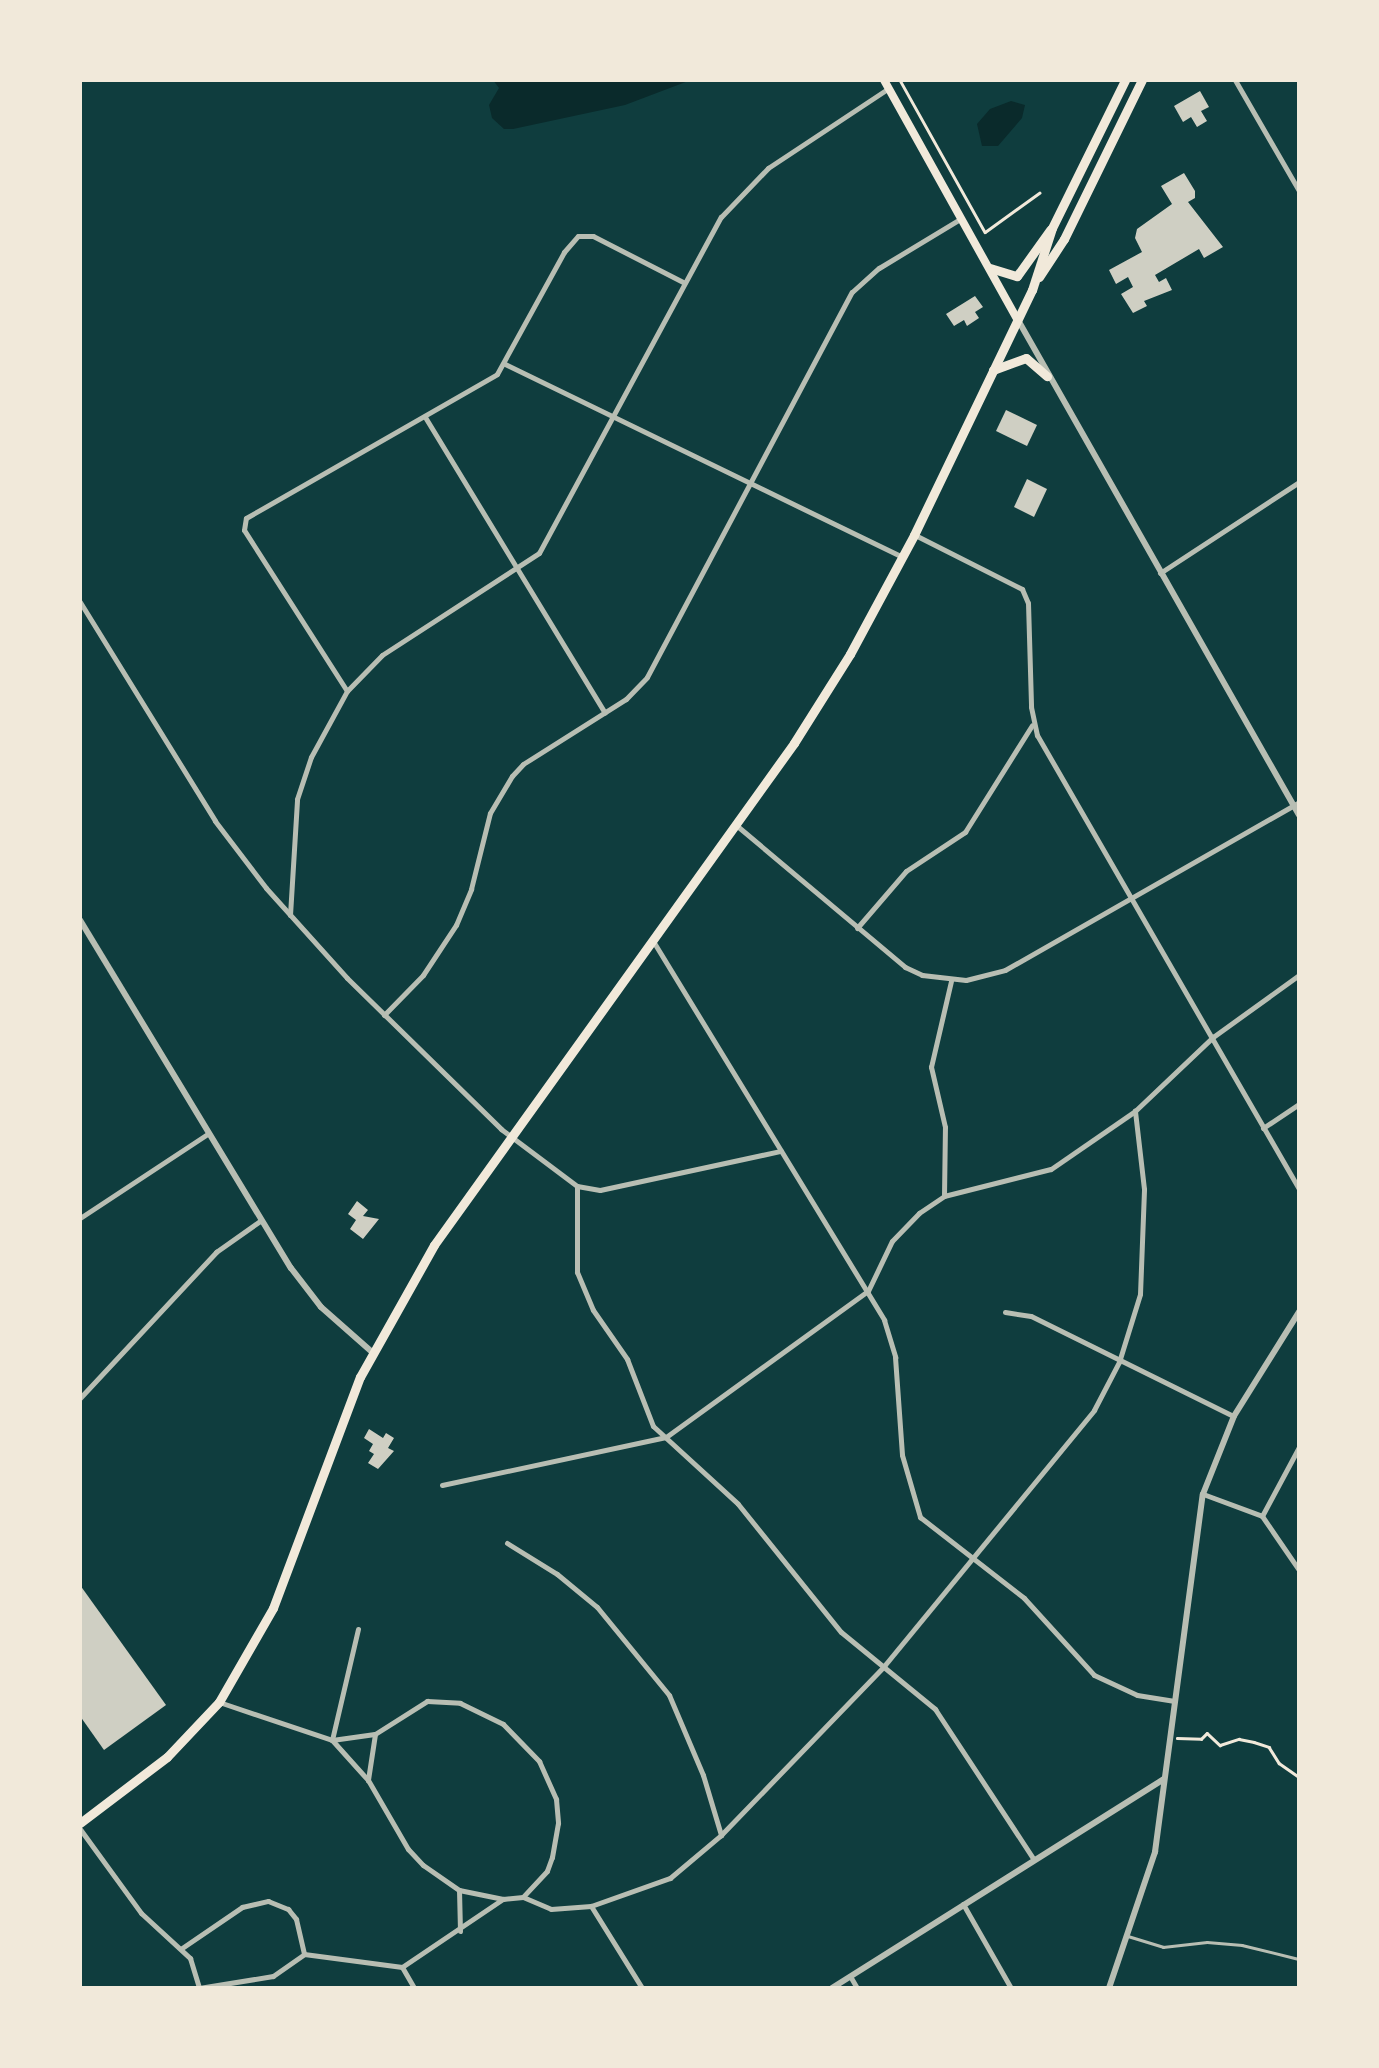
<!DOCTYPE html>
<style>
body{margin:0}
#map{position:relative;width:1379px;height:2068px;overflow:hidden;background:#0f3d3e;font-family:Signika,sans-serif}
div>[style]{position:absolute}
.water>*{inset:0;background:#0a2a2b}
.building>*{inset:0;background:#cfcfc3}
.path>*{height:2.5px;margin:-1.25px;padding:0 1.25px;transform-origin:1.25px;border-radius:1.25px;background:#f1e9da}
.service>*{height:2.5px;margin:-1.25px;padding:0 1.25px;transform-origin:1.25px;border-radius:1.25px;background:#b8beb3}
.minor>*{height:5px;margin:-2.5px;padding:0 2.5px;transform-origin:2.5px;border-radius:2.5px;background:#b8beb3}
.tertiary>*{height:6px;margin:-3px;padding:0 3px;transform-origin:3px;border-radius:3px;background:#b8beb3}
.secondary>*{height:8px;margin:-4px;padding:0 4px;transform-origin:4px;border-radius:4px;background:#f1e9da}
.primary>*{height:9px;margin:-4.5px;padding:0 4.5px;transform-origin:4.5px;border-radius:4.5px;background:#f1e9da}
span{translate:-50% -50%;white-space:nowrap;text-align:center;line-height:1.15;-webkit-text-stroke:9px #f1e9da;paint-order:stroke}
.frame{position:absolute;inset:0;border:82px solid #f1e9da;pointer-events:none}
</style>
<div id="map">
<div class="water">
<i style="clip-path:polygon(493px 80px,691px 80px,625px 105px,513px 129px,504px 129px,492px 118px,489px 105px,499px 88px)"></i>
<i style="clip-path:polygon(1011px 101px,1025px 105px,1022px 118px,998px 146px,982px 146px,977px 124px,990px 109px)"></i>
</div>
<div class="building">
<i style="clip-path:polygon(1200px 91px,1209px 107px,1201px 111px,1207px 121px,1197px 127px,1191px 117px,1183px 122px,1174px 106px)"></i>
<i style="clip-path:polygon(1184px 173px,1195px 191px,1195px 198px,1188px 202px,1223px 247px,1204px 258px,1199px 249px,1155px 275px,1159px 282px,1166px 278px,1172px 290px,1144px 301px,1147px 306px,1133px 313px,1121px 294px,1133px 287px,1128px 277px,1116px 284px,1109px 270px,1142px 252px,1135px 238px,1137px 229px,1172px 204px,1161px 186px)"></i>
<i style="clip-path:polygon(975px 296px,983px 307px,975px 312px,979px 318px,967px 326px,964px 320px,954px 326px,946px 314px)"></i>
<i style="clip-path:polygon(1006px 410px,1037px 425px,1027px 446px,996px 431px)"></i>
<i style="clip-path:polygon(1027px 479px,1047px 489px,1034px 517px,1014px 507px)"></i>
<i style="clip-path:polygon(357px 1201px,368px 1210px,363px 1216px,379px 1219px,363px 1239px,350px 1229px,356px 1220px,348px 1214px)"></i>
<i style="clip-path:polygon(369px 1429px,383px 1438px,386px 1433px,394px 1438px,388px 1448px,394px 1451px,378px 1469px,368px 1463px,374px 1454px,369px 1451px,373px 1444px,364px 1438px)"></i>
<i style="clip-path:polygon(80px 1585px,166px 1705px,104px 1750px,80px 1716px)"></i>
</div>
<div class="path">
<i style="left:900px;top:80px;width:174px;rotate:60.8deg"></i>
<i style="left:985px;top:232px;width:67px;rotate:-35.8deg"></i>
<i style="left:1177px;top:1738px;width:24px;rotate:2deg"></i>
<i style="left:1201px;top:1739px;width:8px;rotate:-45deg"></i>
<i style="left:1207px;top:1733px;width:18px;rotate:43deg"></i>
<i style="left:1220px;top:1745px;width:20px;rotate:-18deg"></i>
<i style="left:1239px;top:1739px;width:15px;rotate:11deg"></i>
<i style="left:1254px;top:1742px;width:16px;rotate:18deg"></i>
<i style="left:1269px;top:1747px;width:19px;rotate:58deg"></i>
<i style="left:1279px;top:1763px;width:24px;rotate:35deg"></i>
</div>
<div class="service">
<i style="left:1128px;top:1936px;width:37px;rotate:17deg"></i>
<i style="left:1163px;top:1947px;width:44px;rotate:-6.5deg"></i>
<i style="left:1207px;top:1942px;width:35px;rotate:5deg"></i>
<i style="left:1242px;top:1945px;width:59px;rotate:13.8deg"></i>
</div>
<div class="minor">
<i style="left:1235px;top:80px;width:128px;rotate:60deg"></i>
<i style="left:505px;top:364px;width:442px;rotate:25.9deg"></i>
<i style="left:425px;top:417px;width:346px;rotate:58.7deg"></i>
<i style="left:915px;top:535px;width:120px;rotate:26.8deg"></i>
<i style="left:1022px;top:589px;width:15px;rotate:67deg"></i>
<i style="left:1028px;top:603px;width:104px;rotate:88.3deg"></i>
<i style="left:1031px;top:707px;width:29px;rotate:78deg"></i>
<i style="left:1037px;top:735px;width:524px;rotate:60.01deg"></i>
<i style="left:1160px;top:573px;width:166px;rotate:-33.2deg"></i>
<i style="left:80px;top:602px;width:257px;rotate:58.3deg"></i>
<i style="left:215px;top:821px;width:84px;rotate:52.7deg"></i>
<i style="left:266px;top:888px;width:121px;rotate:48deg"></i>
<i style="left:347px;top:978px;width:216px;rotate:44.4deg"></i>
<i style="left:501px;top:1129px;width:95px;rotate:36.9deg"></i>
<i style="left:577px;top:1186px;width:86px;rotate:90deg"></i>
<i style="left:577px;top:1272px;width:41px;rotate:67.2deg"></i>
<i style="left:593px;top:1310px;width:60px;rotate:55.2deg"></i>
<i style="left:627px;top:1359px;width:72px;rotate:68.8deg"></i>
<i style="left:653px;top:1426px;width:115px;rotate:42.5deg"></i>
<i style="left:738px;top:1504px;width:164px;rotate:51.2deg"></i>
<i style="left:841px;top:1632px;width:122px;rotate:39.3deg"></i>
<i style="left:935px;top:1709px;width:178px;rotate:56.7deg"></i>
<i style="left:347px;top:691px;width:191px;rotate:-122.6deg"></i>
<i style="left:244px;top:530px;width:12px;rotate:-81deg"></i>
<i style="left:246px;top:518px;width:289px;rotate:-29.8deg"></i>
<i style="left:497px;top:374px;width:139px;rotate:-61.2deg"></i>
<i style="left:564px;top:252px;width:21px;rotate:-49deg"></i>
<i style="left:578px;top:236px;width:15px"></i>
<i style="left:593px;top:236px;width:101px;rotate:27.1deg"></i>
<i style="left:736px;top:825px;width:221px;rotate:40deg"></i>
<i style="left:905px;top:967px;width:19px;rotate:25deg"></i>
<i style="left:922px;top:975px;width:44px;rotate:6.5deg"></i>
<i style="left:966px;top:980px;width:40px;rotate:-14.4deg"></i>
<i style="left:1005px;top:970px;width:339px;rotate:-29.7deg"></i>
<i style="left:290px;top:915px;width:116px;rotate:-86.5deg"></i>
<i style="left:297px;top:799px;width:44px;rotate:-71.6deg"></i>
<i style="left:311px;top:757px;width:75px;rotate:-61.4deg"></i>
<i style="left:347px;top:691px;width:50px;rotate:-45.8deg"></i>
<i style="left:382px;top:655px;width:187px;rotate:-33deg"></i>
<i style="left:539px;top:553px;width:382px;rotate:-61.6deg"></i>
<i style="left:721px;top:217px;width:68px;rotate:-46.2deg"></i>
<i style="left:768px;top:168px;width:145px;rotate:-33.5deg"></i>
<i style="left:857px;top:928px;width:75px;rotate:-49.3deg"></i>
<i style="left:906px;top:871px;width:71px;rotate:-33.5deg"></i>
<i style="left:965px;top:832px;width:126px;rotate:-57.9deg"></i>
<i style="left:653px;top:941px;width:444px;rotate:58.6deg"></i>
<i style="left:884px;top:1320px;width:39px;rotate:73deg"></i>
<i style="left:895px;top:1357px;width:98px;rotate:85.9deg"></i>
<i style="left:902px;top:1455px;width:65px;rotate:73.8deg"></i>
<i style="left:920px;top:1517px;width:132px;rotate:37.9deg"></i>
<i style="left:1024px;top:1598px;width:104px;rotate:47.7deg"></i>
<i style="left:1094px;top:1675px;width:47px;rotate:24.9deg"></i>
<i style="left:1137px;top:1695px;width:38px;rotate:9deg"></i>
<i style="left:384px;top:1015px;width:56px;rotate:-45.7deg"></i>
<i style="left:423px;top:975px;width:60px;rotate:-56.6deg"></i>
<i style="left:456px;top:925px;width:39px;rotate:-67deg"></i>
<i style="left:471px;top:889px;width:78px;rotate:-76deg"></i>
<i style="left:490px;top:813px;width:43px;rotate:-59.3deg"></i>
<i style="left:512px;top:776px;width:16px;rotate:-47deg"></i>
<i style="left:523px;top:764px;width:122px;rotate:-32.3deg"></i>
<i style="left:626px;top:699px;width:30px;rotate:-46deg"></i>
<i style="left:647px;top:677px;width:436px;rotate:-62deg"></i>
<i style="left:852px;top:292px;width:36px;rotate:-42deg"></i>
<i style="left:879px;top:268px;width:95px;rotate:-31.2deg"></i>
<i style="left:1263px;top:1128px;width:43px;rotate:-33.7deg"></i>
<i style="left:577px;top:1186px;width:23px;rotate:10deg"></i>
<i style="left:600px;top:1190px;width:185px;rotate:-12.2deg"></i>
<i style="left:944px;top:1196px;width:69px;rotate:-89.2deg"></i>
<i style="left:945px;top:1127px;width:62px;rotate:-103.1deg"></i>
<i style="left:931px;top:1067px;width:88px;rotate:-76.9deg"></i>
<i style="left:80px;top:1218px;width:154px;rotate:-33.4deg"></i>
<i style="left:1005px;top:1312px;width:26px;rotate:9deg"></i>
<i style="left:1031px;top:1316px;width:225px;rotate:26.3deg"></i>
<i style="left:80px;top:1398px;width:200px;rotate:-47deg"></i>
<i style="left:216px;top:1252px;width:54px;rotate:-35.2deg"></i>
<i style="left:442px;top:1485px;width:229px;rotate:-12.1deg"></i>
<i style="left:666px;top:1437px;width:249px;rotate:-35.9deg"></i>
<i style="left:868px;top:1291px;width:55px;rotate:-64.4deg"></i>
<i style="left:892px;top:1241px;width:39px;rotate:-46deg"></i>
<i style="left:919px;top:1213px;width:30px;rotate:-34deg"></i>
<i style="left:944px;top:1196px;width:110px;rotate:-14.2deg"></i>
<i style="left:1051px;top:1169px;width:102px;rotate:-34.6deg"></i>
<i style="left:1135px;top:1111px;width:108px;rotate:-43.5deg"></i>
<i style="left:1213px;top:1037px;width:106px;rotate:-35.8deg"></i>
<i style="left:1203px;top:1494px;width:63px;rotate:20.4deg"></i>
<i style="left:1262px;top:1516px;width:65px;rotate:55.6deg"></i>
<i style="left:1262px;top:1516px;width:78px;rotate:-61.8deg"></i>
<i style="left:507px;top:1543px;width:59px;rotate:31.8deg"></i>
<i style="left:557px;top:1574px;width:52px;rotate:39.5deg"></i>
<i style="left:597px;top:1607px;width:114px;rotate:50.7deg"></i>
<i style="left:669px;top:1695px;width:87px;rotate:67deg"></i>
<i style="left:703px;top:1775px;width:63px;rotate:73.3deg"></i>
<i style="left:358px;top:1629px;width:114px;rotate:103.2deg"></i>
<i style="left:332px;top:1740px;width:52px;rotate:48.1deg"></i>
<i style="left:219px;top:1702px;width:119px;rotate:18.6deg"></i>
<i style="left:332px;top:1740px;width:43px;rotate:-7.9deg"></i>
<i style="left:375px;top:1734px;width:62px;rotate:-32.4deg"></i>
<i style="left:427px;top:1701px;width:33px;rotate:3deg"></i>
<i style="left:460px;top:1703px;width:48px;rotate:26deg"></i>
<i style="left:503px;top:1724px;width:52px;rotate:45.8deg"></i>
<i style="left:539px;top:1761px;width:42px;rotate:65.9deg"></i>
<i style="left:556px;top:1799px;width:24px;rotate:85deg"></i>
<i style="left:558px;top:1823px;width:35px;rotate:100deg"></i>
<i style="left:552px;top:1857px;width:15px;rotate:110deg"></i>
<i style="left:547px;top:1871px;width:35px;rotate:133deg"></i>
<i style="left:375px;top:1734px;width:47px;rotate:98.7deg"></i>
<i style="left:368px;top:1780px;width:80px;rotate:59.9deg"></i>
<i style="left:408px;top:1849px;width:22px;rotate:47deg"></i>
<i style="left:423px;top:1865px;width:44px;rotate:34.8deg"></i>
<i style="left:459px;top:1890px;width:45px;rotate:11.6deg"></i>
<i style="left:80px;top:1829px;width:104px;rotate:54deg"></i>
<i style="left:141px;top:1913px;width:67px;rotate:42.6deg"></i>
<i style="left:190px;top:1958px;width:31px;rotate:73deg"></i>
<i style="left:459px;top:1890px;width:41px;rotate:88.6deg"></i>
<i style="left:963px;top:1904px;width:97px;rotate:60.3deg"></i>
<i style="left:591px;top:1906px;width:97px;rotate:58.1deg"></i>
<i style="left:182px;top:1948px;width:73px;rotate:-34.3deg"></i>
<i style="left:242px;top:1907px;width:27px;rotate:-13deg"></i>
<i style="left:268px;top:1901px;width:22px;rotate:22deg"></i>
<i style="left:288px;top:1909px;width:13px;rotate:51deg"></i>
<i style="left:296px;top:1919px;width:36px;rotate:77deg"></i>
<i style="left:402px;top:1967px;width:24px;rotate:60deg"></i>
<i style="left:850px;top:1976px;width:14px;rotate:60deg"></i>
<i style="left:199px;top:1988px;width:75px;rotate:-9.2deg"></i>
<i style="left:273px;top:1976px;width:38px;rotate:-35deg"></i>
<i style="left:304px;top:1954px;width:99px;rotate:7.6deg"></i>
<i style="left:402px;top:1967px;width:122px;rotate:-34deg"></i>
<i style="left:503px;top:1899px;width:20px;rotate:-6deg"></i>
<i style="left:523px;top:1897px;width:30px;rotate:23deg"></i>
<i style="left:551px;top:1909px;width:40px;rotate:-4.3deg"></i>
<i style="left:591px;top:1906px;width:84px;rotate:-19.5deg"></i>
<i style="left:670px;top:1878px;width:67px;rotate:-40.1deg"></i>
<i style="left:721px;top:1835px;width:235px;rotate:-46deg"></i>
<i style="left:884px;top:1666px;width:331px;rotate:-50.6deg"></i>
<i style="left:1094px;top:1410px;width:54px;rotate:-62.5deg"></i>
<i style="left:1119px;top:1362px;width:71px;rotate:-72.8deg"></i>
<i style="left:1140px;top:1294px;width:105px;rotate:-87.8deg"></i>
<i style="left:1144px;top:1189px;width:79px;rotate:-96.6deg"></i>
</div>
<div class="tertiary">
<i style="left:1018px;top:320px;width:569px;rotate:60.42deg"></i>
<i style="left:80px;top:920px;width:407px;rotate:58.8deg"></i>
<i style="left:291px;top:1268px;width:49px;rotate:52.4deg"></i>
<i style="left:321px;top:1307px;width:68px;rotate:41.4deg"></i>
<i style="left:832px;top:1988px;width:392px;rotate:-32.2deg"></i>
<i style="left:1109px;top:1988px;width:144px;rotate:-71.3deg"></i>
<i style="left:1155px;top:1852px;width:361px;rotate:-82.4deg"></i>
<i style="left:1203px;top:1494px;width:84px;rotate:-68.3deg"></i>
<i style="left:1234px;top:1416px;width:123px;rotate:-58deg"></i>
</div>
<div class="secondary">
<i style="left:884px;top:80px;width:274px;rotate:60.9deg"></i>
</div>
<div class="primary">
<i style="left:990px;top:268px;width:28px;rotate:17deg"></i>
<i style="left:1017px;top:276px;width:57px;rotate:-54.3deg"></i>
<i style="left:1039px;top:277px;width:45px;rotate:-56.7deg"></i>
<i style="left:1064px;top:239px;width:177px;rotate:-63.9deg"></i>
<i style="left:993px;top:370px;width:35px;rotate:-20deg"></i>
<i style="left:1026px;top:358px;width:28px;rotate:41deg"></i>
<i style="left:80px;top:1823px;width:109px;rotate:-37.2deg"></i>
<i style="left:167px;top:1757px;width:76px;rotate:-46.6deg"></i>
<i style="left:219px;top:1702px;width:108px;rotate:-60.1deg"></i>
<i style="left:273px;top:1608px;width:247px;rotate:-69.4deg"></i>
<i style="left:360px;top:1377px;width:151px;rotate:-60.7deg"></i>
<i style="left:434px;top:1245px;width:618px;rotate:-54.35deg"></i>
<i style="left:794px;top:743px;width:105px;rotate:-57.8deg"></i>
<i style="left:850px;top:654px;width:135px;rotate:-61.7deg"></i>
<i style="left:914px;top:535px;width:272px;rotate:-64.3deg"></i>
<i style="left:1032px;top:290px;width:65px;rotate:-72.1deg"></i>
<i style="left:1052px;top:228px;width:165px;rotate:-63.7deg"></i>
</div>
<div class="frame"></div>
</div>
